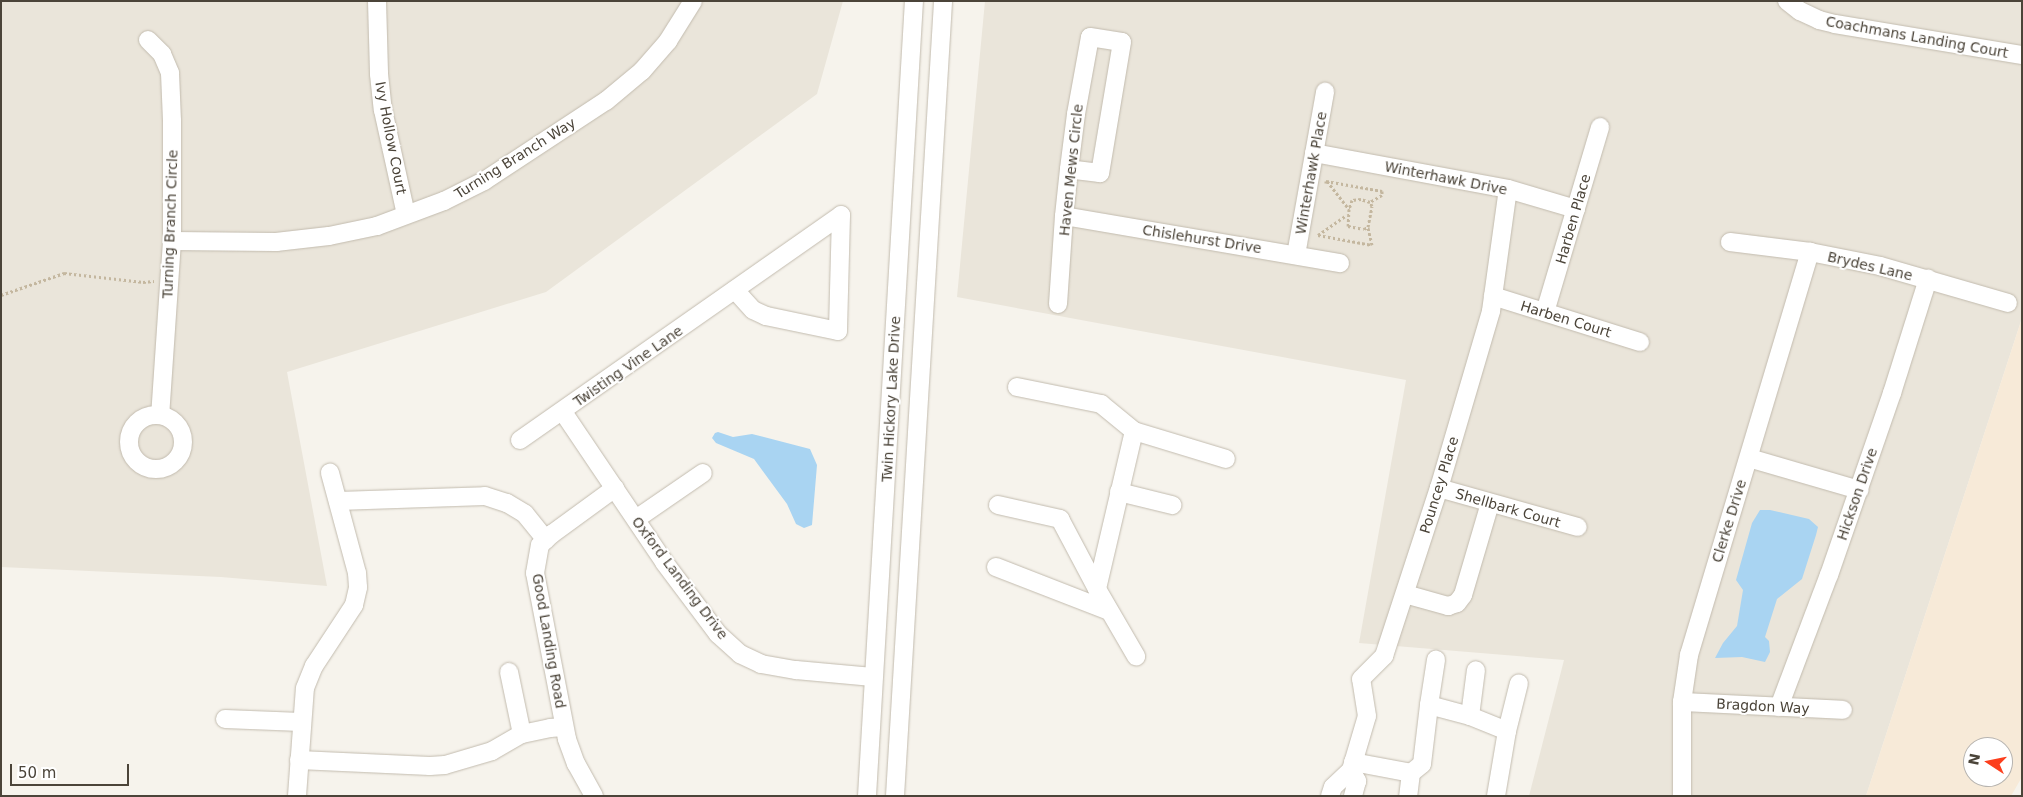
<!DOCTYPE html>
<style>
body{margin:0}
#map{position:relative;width:2023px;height:797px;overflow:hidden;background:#f6f3ec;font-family:"DejaVu Sans",sans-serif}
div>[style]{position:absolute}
.residential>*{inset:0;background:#eae5da}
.commercial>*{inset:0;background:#f7ead8}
.water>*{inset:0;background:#a9d4f2}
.path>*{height:3px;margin-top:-1.5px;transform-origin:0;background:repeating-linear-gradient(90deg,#c4b79f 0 2.5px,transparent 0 5px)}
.roads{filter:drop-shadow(0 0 1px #c2bbae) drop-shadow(0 0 1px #c2bbae)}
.minor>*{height:18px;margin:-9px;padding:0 9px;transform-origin:9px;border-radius:9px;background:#fff}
.minor>.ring{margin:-9px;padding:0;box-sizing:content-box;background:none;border:18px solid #fff;border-radius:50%}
span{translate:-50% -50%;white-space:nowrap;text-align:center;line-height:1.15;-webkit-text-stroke:4px #fff;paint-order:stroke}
.street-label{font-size:14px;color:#4b4439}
.frame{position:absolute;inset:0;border:2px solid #4b4439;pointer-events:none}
.north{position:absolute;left:1963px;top:737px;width:50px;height:50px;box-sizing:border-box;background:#fff;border:1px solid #b7b4b0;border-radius:50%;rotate:281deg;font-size:14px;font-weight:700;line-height:20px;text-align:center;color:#4b4439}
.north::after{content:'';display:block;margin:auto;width:18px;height:22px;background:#fc3f1d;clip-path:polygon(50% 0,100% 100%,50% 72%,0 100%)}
.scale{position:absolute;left:10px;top:764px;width:119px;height:22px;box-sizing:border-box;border:2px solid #4b4439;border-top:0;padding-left:6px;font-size:15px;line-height:18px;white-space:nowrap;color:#4b4439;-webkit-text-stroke:4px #fff;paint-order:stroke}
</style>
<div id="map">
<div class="residential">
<i style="clip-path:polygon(1px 1px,843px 1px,817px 94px,546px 292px,287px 372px,327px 586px,221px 577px,1px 567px)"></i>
<i style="clip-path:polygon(985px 1px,2022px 1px,2022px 318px,1866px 796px,1529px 796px,1564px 660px,1359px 643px,1406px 380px,957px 297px)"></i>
</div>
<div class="commercial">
<i style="clip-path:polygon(evenodd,2022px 318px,2022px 777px,2011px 796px,1866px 796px,2022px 318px,1973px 747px,2003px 747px,2003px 777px,1973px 777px,1973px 747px)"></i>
</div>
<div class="water">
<i style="clip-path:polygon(718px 432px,733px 437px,752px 434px,810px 449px,817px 465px,812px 525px,804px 528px,796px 524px,787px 504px,754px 459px,716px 443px,712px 438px,715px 433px)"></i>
<i style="clip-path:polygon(1760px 510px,1770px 510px,1809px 519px,1818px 527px,1816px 535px,1802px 579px,1777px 599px,1765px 637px,1769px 641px,1770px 652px,1765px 662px,1742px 657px,1715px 658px,1723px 643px,1737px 626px,1743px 590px,1736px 580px,1752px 523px)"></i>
</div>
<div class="path">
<i style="left:1327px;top:181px;width:36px;rotate:52deg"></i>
<i style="left:1349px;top:209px;width:17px;rotate:93deg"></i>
<i style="left:1348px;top:226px;width:16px;rotate:11deg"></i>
<i style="left:1364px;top:229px;width:4px;rotate:-27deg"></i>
<i style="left:1368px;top:227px;width:21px;rotate:-79deg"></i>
<i style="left:1372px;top:206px;width:4px;rotate:-117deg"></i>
<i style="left:1370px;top:202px;width:9px;rotate:-162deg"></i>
<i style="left:1361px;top:199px;width:9px;rotate:174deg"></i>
<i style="left:1352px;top:200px;width:9px;rotate:108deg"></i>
<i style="left:1326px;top:183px;width:2px;rotate:-90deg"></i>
<i style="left:1326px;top:181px;width:57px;rotate:10.1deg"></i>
<i style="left:1382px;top:191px;width:4px;rotate:90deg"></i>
<i style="left:1382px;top:195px;width:14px;rotate:150deg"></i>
<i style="left:1318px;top:235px;width:55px;rotate:10.5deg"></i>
<i style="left:1372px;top:245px;width:18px;rotate:-103deg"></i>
<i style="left:1318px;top:235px;width:35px;rotate:-35deg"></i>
<i style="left:1px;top:295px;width:67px;rotate:-19.2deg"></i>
<i style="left:64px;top:273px;width:80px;rotate:6.5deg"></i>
<i style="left:143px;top:282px;width:11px;rotate:-5deg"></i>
</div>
<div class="roads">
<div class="minor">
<i style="left:377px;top:1px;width:73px;rotate:88.4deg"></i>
<i style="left:379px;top:74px;width:36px;rotate:84deg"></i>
<i style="left:383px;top:110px;width:107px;rotate:77.6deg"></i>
<i style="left:1787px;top:1px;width:16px;rotate:38deg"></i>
<i style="left:1800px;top:11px;width:21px;rotate:25deg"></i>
<i style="left:1819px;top:20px;width:16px;rotate:14deg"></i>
<i style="left:1835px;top:24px;width:190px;rotate:9.4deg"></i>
<i style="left:148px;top:40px;width:20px;rotate:45deg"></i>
<i style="left:162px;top:54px;width:21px;rotate:67deg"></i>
<i style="left:170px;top:73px;width:48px;rotate:87.6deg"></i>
<i style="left:172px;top:121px;width:120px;rotate:90deg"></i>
<i style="left:172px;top:241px;width:174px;rotate:93.9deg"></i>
<i style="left:1314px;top:153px;width:197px;rotate:10.5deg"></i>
<i style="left:1508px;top:189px;width:71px;rotate:16.4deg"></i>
<i style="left:1064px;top:216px;width:280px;rotate:9.7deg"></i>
<i style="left:172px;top:241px;width:104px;rotate:0.6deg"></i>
<i style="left:276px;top:242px;width:53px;rotate:-6.5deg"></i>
<i style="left:329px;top:236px;width:49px;rotate:-11.8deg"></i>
<i style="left:377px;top:226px;width:72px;rotate:-20.5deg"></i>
<i style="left:444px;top:201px;width:45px;rotate:-26.6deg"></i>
<i style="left:484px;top:181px;width:146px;rotate:-33.3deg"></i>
<i style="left:606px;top:101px;width:47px;rotate:-39.8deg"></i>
<i style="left:642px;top:71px;width:40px;rotate:-49deg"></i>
<i style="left:668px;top:41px;width:47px;rotate:-58deg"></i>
<i style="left:1730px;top:242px;width:81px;rotate:7.1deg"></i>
<i style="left:1810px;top:252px;width:71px;rotate:11.3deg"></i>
<i style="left:1880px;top:266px;width:133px;rotate:16.1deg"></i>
<i style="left:1296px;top:255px;width:166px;rotate:-79.9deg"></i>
<i style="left:1493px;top:296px;width:154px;rotate:17.4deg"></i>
<i style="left:1058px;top:304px;width:88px;rotate:-86.1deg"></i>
<i style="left:1064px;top:216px;width:47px;rotate:-83.9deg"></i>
<i style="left:1069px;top:169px;width:55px;rotate:-82.7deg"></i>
<i style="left:1076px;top:114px;width:78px;rotate:-79.7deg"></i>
<i style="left:1090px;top:37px;width:32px;rotate:9deg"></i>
<i style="left:1122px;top:42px;width:133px;rotate:99.5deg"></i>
<i style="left:1100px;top:173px;width:31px;rotate:-173deg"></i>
<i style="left:1545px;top:312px;width:193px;rotate:-73.4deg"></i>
<i style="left:1017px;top:387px;width:86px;rotate:11.4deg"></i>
<i style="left:1101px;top:404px;width:43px;rotate:39.3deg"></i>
<i style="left:1134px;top:431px;width:96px;rotate:16.9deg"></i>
<i style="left:563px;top:412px;width:181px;rotate:56deg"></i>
<i style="left:664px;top:562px;width:90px;rotate:53.1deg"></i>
<i style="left:718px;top:634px;width:30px;rotate:42deg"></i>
<i style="left:740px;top:654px;width:23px;rotate:25deg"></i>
<i style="left:761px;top:664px;width:36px;rotate:10deg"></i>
<i style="left:796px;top:670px;width:77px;rotate:5.2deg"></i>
<i class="ring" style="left:129px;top:415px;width:36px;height:36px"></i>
<i style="left:1134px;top:431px;width:162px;rotate:103.2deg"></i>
<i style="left:1097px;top:589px;width:78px;rotate:59.8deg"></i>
<i style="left:520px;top:440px;width:392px;rotate:-35deg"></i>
<i style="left:841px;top:215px;width:116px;rotate:91.5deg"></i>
<i style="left:838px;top:331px;width:74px;rotate:-168.2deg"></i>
<i style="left:766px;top:316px;width:14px;rotate:-155deg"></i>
<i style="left:753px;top:310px;width:27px;rotate:-132deg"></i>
<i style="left:1749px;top:458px;width:115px;rotate:16.2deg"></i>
<i style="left:1439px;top:488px;width:144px;rotate:15.7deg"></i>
<i style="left:1119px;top:492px;width:55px;rotate:13.8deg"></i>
<i style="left:338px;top:501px;width:147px;rotate:-1.9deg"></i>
<i style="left:485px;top:496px;width:23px;rotate:18deg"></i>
<i style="left:507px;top:503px;width:21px;rotate:31deg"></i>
<i style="left:525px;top:514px;width:33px;rotate:51deg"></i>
<i style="left:998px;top:505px;width:64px;rotate:12.7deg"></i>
<i style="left:1060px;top:519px;width:79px;rotate:62.1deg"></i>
<i style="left:636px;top:519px;width:81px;rotate:-34.5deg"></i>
<i style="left:996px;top:567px;width:119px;rotate:21.2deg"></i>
<i style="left:1405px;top:594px;width:45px;rotate:15.6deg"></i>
<i style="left:1448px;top:606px;width:9px;rotate:-18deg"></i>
<i style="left:1457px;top:603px;width:10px;rotate:-53deg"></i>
<i style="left:1463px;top:595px;width:96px;rotate:-73.6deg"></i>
<i style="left:509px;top:672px;width:63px;rotate:78.2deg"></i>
<i style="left:1682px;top:702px;width:161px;rotate:2.8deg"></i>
<i style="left:1429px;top:705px;width:46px;rotate:-81.2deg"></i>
<i style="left:1779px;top:707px;width:141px;rotate:-69.3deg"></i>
<i style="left:1829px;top:575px;width:193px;rotate:-70.9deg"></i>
<i style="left:1892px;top:393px;width:120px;rotate:-72.5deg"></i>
<i style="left:1470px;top:716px;width:46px;rotate:-82.6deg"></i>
<i style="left:225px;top:719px;width:76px;rotate:2.3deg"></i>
<i style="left:1507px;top:731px;width:49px;rotate:-76deg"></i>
<i style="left:299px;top:760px;width:131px;rotate:2.6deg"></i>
<i style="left:430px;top:766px;width:15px;rotate:-4deg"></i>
<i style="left:445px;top:765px;width:49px;rotate:-16.6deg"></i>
<i style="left:492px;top:751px;width:34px;rotate:-30deg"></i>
<i style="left:522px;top:734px;width:29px;rotate:-12deg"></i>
<i style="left:550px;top:728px;width:14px;rotate:-4deg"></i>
<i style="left:1353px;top:762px;width:59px;rotate:10.7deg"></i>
<i style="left:1411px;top:773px;width:23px;rotate:97deg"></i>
<i style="left:1351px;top:770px;width:56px;rotate:-73.5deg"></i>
<i style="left:1367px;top:716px;width:37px;rotate:-99deg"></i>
<i style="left:1361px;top:679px;width:33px;rotate:-45deg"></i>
<i style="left:1384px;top:656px;width:177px;rotate:-71.9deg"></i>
<i style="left:1439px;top:488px;width:184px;rotate:-73.6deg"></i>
<i style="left:1491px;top:311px;width:123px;rotate:-82.1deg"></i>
<i style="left:1411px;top:773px;width:14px;rotate:-39deg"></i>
<i style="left:1422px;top:764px;width:59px;rotate:-83.2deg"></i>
<i style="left:1429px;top:705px;width:42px;rotate:15deg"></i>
<i style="left:1470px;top:716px;width:40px;rotate:22deg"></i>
<i style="left:1507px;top:731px;width:66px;rotate:99.6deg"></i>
<i style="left:297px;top:796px;width:108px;rotate:-85.8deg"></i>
<i style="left:305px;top:688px;width:24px;rotate:-68deg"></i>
<i style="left:314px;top:666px;width:73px;rotate:-56.7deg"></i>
<i style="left:354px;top:605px;width:18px;rotate:-77deg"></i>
<i style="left:358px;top:587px;width:14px;rotate:-94deg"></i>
<i style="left:357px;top:573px;width:104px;rotate:-105.1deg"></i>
<i style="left:594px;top:796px;width:37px;rotate:-119deg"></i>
<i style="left:576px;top:764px;width:27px;rotate:-110deg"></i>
<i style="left:567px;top:739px;width:169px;rotate:-100.9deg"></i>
<i style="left:535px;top:573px;width:28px;rotate:-80deg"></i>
<i style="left:540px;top:545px;width:16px;rotate:-43deg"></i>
<i style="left:552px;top:534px;width:78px;rotate:-36.1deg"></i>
<i style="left:867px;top:796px;width:796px;rotate:-86.62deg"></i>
<i style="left:895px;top:796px;width:796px;rotate:-86.54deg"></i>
<i style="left:1330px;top:796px;width:9px;rotate:-72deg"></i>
<i style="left:1333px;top:787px;width:25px;rotate:-43deg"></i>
<i style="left:1351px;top:770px;width:13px;rotate:61deg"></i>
<i style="left:1357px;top:781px;width:16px;rotate:105deg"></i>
<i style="left:1682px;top:796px;width:94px;rotate:-90deg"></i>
<i style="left:1682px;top:702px;width:48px;rotate:-81.5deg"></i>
<i style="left:1689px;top:655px;width:421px;rotate:-73.3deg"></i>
</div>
</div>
<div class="street-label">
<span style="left:1917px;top:37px;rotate:10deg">Coachmans Landing Court</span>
<span style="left:391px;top:138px;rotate:79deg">Ivy Hollow Court</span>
<span style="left:515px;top:158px;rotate:-32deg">Turning Branch Way</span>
<span style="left:1071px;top:170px;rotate:-84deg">Haven Mews Circle</span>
<span style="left:1311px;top:173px;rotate:-80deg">Winterhawk Place</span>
<span style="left:1446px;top:178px;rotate:11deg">Winterhawk Drive</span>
<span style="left:1573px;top:219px;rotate:-74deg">Harben Place</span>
<span style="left:170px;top:224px;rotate:-88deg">Turning Branch Circle</span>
<span style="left:1202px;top:239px;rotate:9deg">Chislehurst Drive</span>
<span style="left:1870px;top:266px;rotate:13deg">Brydes Lane</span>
<span style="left:1566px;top:319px;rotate:17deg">Harben Court</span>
<span style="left:628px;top:366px;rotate:-35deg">Twisting Vine Lane</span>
<span style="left:891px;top:399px;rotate:-87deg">Twin Hickory Lake Drive</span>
<span style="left:1439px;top:485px;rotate:-73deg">Pouncey Place</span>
<span style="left:1857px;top:494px;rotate:-71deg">Hickson Drive</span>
<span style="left:1508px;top:508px;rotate:16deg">Shellbark Court</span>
<span style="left:1729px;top:521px;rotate:-73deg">Clerke Drive</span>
<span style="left:680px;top:578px;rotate:53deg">Oxford Landing Drive</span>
<span style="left:549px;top:641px;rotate:80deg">Good Landing Road</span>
<span style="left:1763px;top:706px;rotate:3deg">Bragdon Way</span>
</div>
<div class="frame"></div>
<div class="north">N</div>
<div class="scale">50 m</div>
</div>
